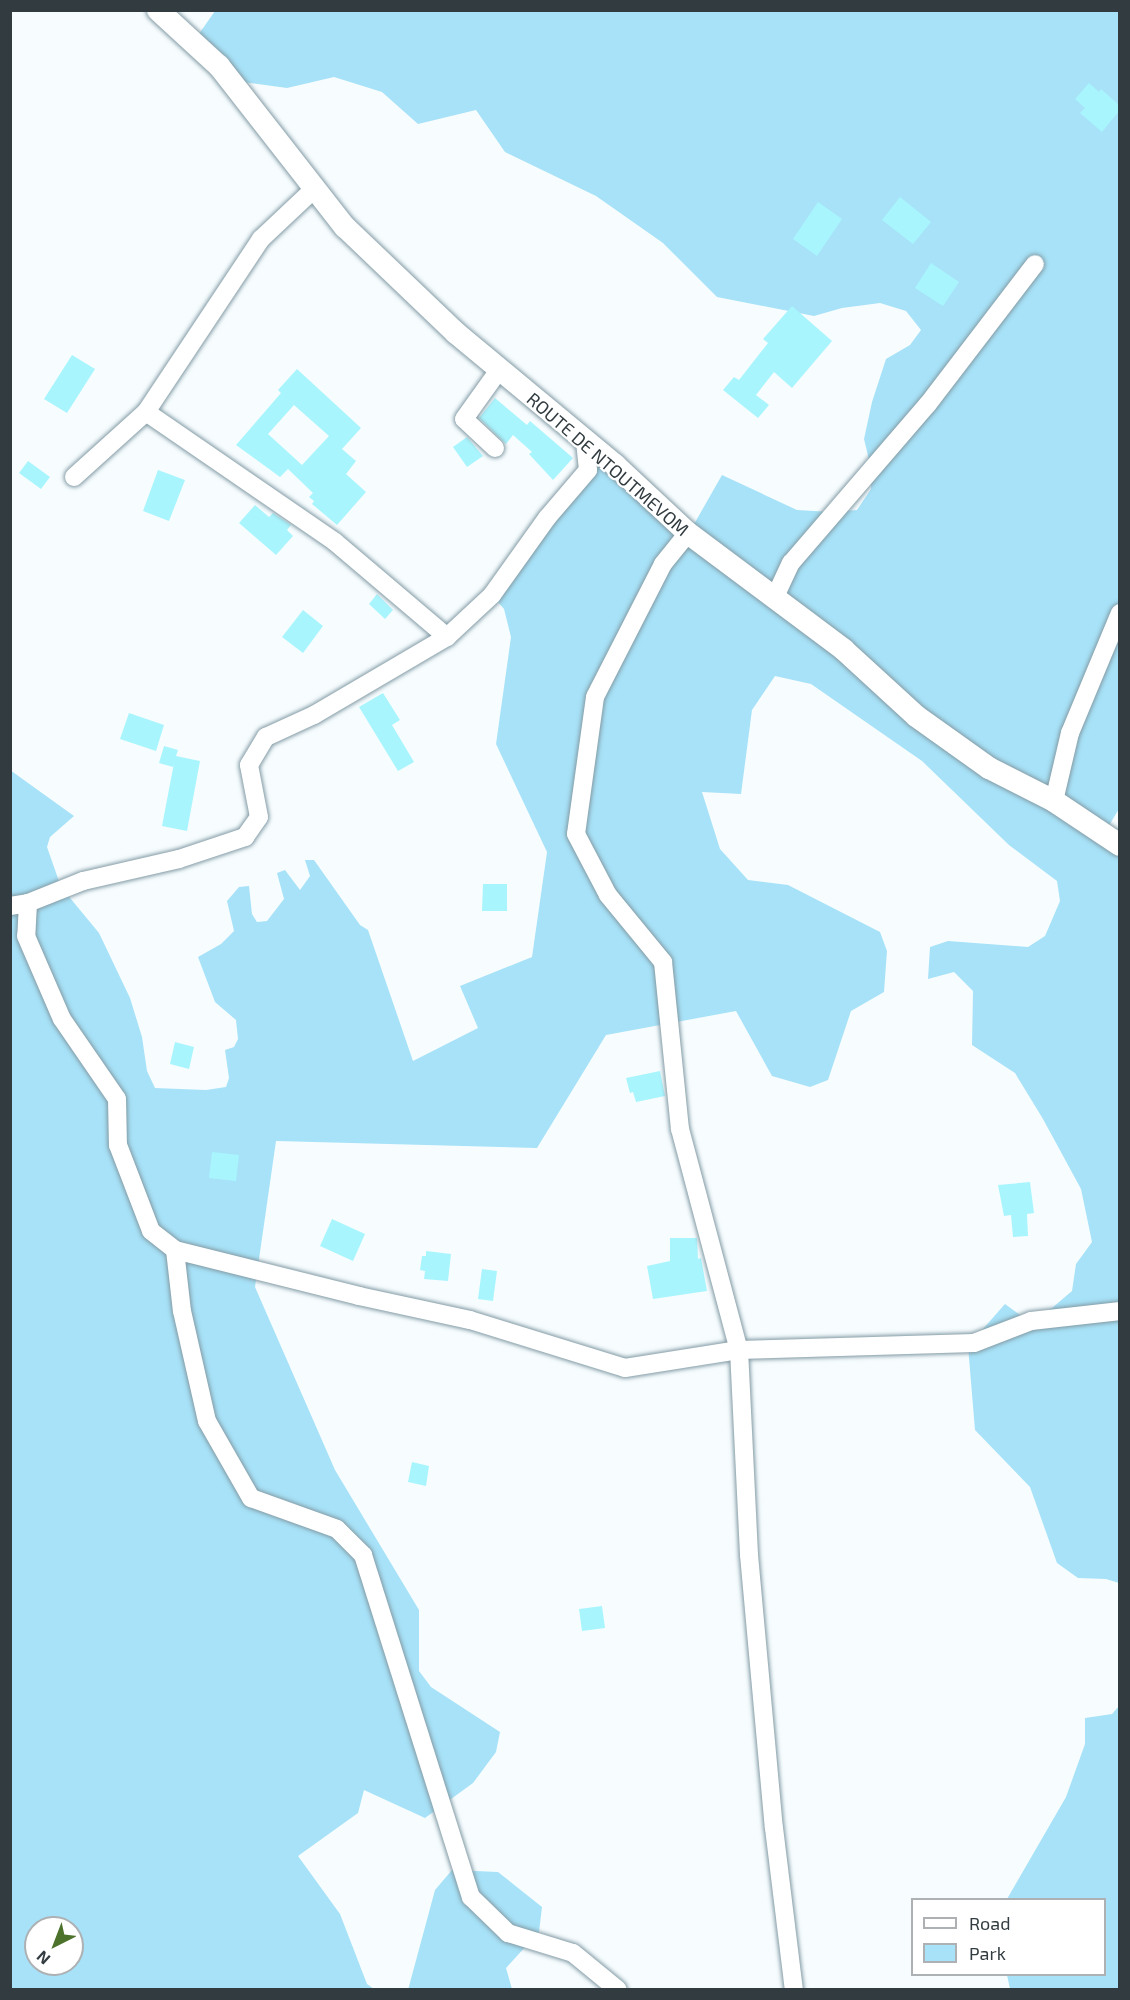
<!DOCTYPE html>
<style>
body{margin:0}
#map{position:relative;width:1130px;height:2000px;overflow:hidden;background:#f7fdff;font-family:"Exo 2",sans-serif}
div>[style]{position:absolute}
.green>*{inset:0;background:#a7e2f8}
.building>*{inset:0;background:#a9f5fe}
.roads{filter:drop-shadow(0 0 2px #839ba5) drop-shadow(0 0 2px #839ba5)}
.minor>*{height:18px;margin:-9px;padding:0 9px;transform-origin:9px;border-radius:9px;background:#fff}
.tertiary>*{height:22px;margin:-11px;padding:0 11px;transform-origin:11px;border-radius:11px;background:#fff}
span{translate:-50% -50%;white-space:nowrap;text-align:center;line-height:1.15;-webkit-text-stroke:4.5px #fff;paint-order:stroke}
.street-label{font-size:18px;color:#323c40}
.frame{position:absolute;inset:0;border:12px solid #323c40;pointer-events:none}
.legend{position:absolute;left:911px;top:1898px;width:195px;height:78px;box-sizing:border-box;background:#fff;border:2px solid #adb1b3;margin:0;padding:8px 10px;list-style:none;font-size:18px;color:#323c40}
.legend li{display:flex;align-items:center;gap:12px;height:30px}
.legend b{width:30px;border:2px solid #adb1b3}
.north{position:absolute;left:24px;top:1916px;width:60px;height:60px;box-sizing:border-box;background:#fff;border:2px solid #adb1b3;border-radius:50%;rotate:222deg;font-size:16px;font-weight:700;line-height:24px;text-align:center;color:#323c40}
.north::after{content:'';display:block;margin:auto;width:21px;height:27px;background:#4c722c;clip-path:polygon(50% 0,100% 100%,50% 72%,0 100%)}
</style>
<div id="map">
<div class="green">
<i style="clip-path:polygon(evenodd,215px 11px,1119px 11px,1120px 807px,1104px 834px,1120px 845px,1119px 1583px,1106px 1579px,1078px 1578px,1057px 1563px,1030px 1487px,975px 1430px,968px 1346px,1005px 1304px,1027px 1320px,1052px 1308px,1072px 1291px,1076px 1264px,1092px 1242px,1081px 1189px,1043px 1119px,1015px 1073px,972px 1045px,973px 991px,954px 972px,928px 979px,930px 947px,948px 941px,1028px 947px,1045px 936px,1060px 901px,1057px 881px,1009px 845px,922px 761px,811px 684px,775px 676px,752px 710px,741px 794px,702px 792px,720px 849px,748px 880px,788px 885px,880px 932px,887px 951px,884px 992px,851px 1011px,828px 1080px,810px 1087px,772px 1076px,736px 1011px,606px 1035px,537px 1148px,276px 1141px,255px 1287px,335px 1470px,419px 1610px,419px 1671px,431px 1687px,500px 1732px,496px 1752px,473px 1783px,425px 1818px,364px 1790px,358px 1813px,298px 1856px,340px 1914px,367px 1984px,374px 1989px,11px 1989px,10px 770px,74px 816px,50px 837px,47px 847px,61px 887px,99px 933px,130px 998px,142px 1037px,147px 1071px,155px 1088px,206px 1090px,226px 1087px,229px 1078px,225px 1050px,234px 1047px,238px 1039px,236px 1020px,215px 1002px,198px 957px,221px 944px,234px 931px,227px 901px,239px 887px,249px 886px,252px 914px,257px 922px,267px 921px,284px 899px,277px 873px,285px 870px,300px 890px,310px 876px,305px 860px,314px 860px,360px 925px,368px 930px,413px 1061px,478px 1028px,460px 986px,532px 957px,547px 852px,496px 744px,511px 637px,504px 609px,492px 595px,588px 470px,585px 442px,689px 533px,722px 475px,797px 510px,832px 512px,857px 510px,871px 489px,871px 468px,864px 439px,872px 402px,886px 359px,910px 345px,921px 330px,906px 311px,880px 303px,842px 308px,814px 316px,717px 297px,663px 243px,596px 196px,505px 152px,476px 110px,418px 124px,382px 92px,334px 77px,287px 88px,243px 82px,194px 41px,215px 11px,36px 1928px,72px 1928px,72px 1964px,36px 1964px,36px 1928px)"></i>
<i style="clip-path:polygon(1119px 1706px,1119px 1989px,1010px 1989px,1007px 1975px,1104px 1974px,1104px 1900px,1007px 1899px,1066px 1797px,1085px 1744px,1085px 1718px,1112px 1714px)"></i>
<i style="clip-path:polygon(452px 1870px,498px 1872px,542px 1907px,539px 1932px,506px 1968px,512px 1989px,408px 1990px,435px 1890px)"></i>
</div>
<div class="building">
<i style="clip-path:polygon(1089px 83px,1099px 92px,1101px 89px,1119px 105px,1119px 111px,1102px 132px,1080px 113px,1085px 108px,1075px 99px)"></i>
<i style="clip-path:polygon(900px 197px,931px 222px,913px 244px,882px 220px)"></i>
<i style="clip-path:polygon(818px 202px,842px 219px,817px 256px,793px 239px)"></i>
<i style="clip-path:polygon(931px 263px,959px 282px,943px 306px,915px 288px)"></i>
<i style="clip-path:polygon(792px 306px,832px 341px,792px 388px,774px 372px,756px 395px,769px 405px,758px 418px,723px 390px,734px 377px,739px 380px,768px 343px,763px 339px)"></i>
<i style="clip-path:polygon(72px 355px,95px 369px,67px 413px,44px 399px)"></i>
<i style="clip-path:polygon(evenodd,297px 369px,361px 428px,342px 449px,356px 461px,346px 474px,366px 492px,337px 525px,312px 504px,314px 501px,309px 497px,313px 493px,288px 469px,280px 477px,236px 445px,281px 393px,278px 390px,297px 369px,294px 405px,329px 436px,302px 465px,268px 434px,294px 405px)"></i>
<i style="clip-path:polygon(495px 398px,527px 425px,530px 421px,573px 458px,553px 480px,529px 454px,532px 452px,513px 435px,506px 444px,479px 418px)"></i>
<i style="clip-path:polygon(467px 437px,483px 456px,467px 467px,453px 447px)"></i>
<i style="clip-path:polygon(28px 461px,50px 477px,41px 489px,19px 473px)"></i>
<i style="clip-path:polygon(158px 470px,185px 480px,169px 521px,143px 511px)"></i>
<i style="clip-path:polygon(255px 505px,269px 517px,273px 513px,291px 525px,287px 530px,293px 536px,276px 555px,239px 523px)"></i>
<i style="clip-path:polygon(377px 594px,393px 610px,385px 619px,369px 604px)"></i>
<i style="clip-path:polygon(303px 610px,323px 626px,303px 653px,282px 637px)"></i>
<i style="clip-path:polygon(383px 693px,400px 720px,392px 725px,414px 762px,398px 771px,359px 707px)"></i>
<i style="clip-path:polygon(129px 713px,164px 725px,156px 751px,120px 739px)"></i>
<i style="clip-path:polygon(164px 746px,178px 750px,176px 756px,200px 761px,187px 831px,162px 826px,174px 763px,173px 767px,159px 763px)"></i>
<i style="clip-path:polygon(483px 884px,507px 884px,507px 911px,482px 911px)"></i>
<i style="clip-path:polygon(175px 1042px,194px 1047px,189px 1069px,170px 1064px)"></i>
<i style="clip-path:polygon(660px 1071px,665px 1096px,636px 1102px,633px 1092px,630px 1093px,626px 1078px)"></i>
<i style="clip-path:polygon(212px 1152px,239px 1155px,236px 1181px,209px 1178px)"></i>
<i style="clip-path:polygon(1030px 1182px,1034px 1213px,1027px 1214px,1028px 1236px,1013px 1237px,1011px 1215px,1004px 1216px,998px 1185px)"></i>
<i style="clip-path:polygon(332px 1219px,365px 1234px,353px 1261px,320px 1246px)"></i>
<i style="clip-path:polygon(670px 1238px,697px 1238px,698px 1259px,701px 1258px,707px 1291px,653px 1299px,647px 1266px,670px 1261px)"></i>
<i style="clip-path:polygon(426px 1251px,451px 1254px,448px 1281px,424px 1279px,425px 1271px,420px 1270px,422px 1256px,426px 1256px)"></i>
<i style="clip-path:polygon(482px 1269px,497px 1271px,493px 1301px,478px 1299px)"></i>
<i style="clip-path:polygon(412px 1462px,429px 1466px,426px 1486px,408px 1482px)"></i>
<i style="clip-path:polygon(602px 1606px,605px 1628px,582px 1631px,579px 1609px)"></i>
</div>
<div class="roads">
<div class="minor">
<i style="left:146px;top:412px;width:229px;rotate:34.5deg"></i>
<i style="left:335px;top:542px;width:147px;rotate:40.3deg"></i>
<i style="left:495px;top:448px;width:42px;rotate:-136.9deg"></i>
<i style="left:464px;top:419px;width:60px;rotate:-54.5deg"></i>
<i style="left:74px;top:477px;width:97px;rotate:-42.1deg"></i>
<i style="left:146px;top:412px;width:208px;rotate:-56.4deg"></i>
<i style="left:261px;top:239px;width:71px;rotate:-43.3deg"></i>
<i style="left:688px;top:533px;width:40px;rotate:129deg"></i>
<i style="left:663px;top:564px;width:149px;rotate:117.1deg"></i>
<i style="left:595px;top:697px;width:138px;rotate:97.9deg"></i>
<i style="left:576px;top:834px;width:69px;rotate:62.3deg"></i>
<i style="left:608px;top:895px;width:87px;rotate:50.6deg"></i>
<i style="left:663px;top:962px;width:168px;rotate:84.2deg"></i>
<i style="left:680px;top:1129px;width:229px;rotate:75.1deg"></i>
<i style="left:739px;top:1350px;width:205px;rotate:87.2deg"></i>
<i style="left:749px;top:1555px;width:274px;rotate:84.8deg"></i>
<i style="left:774px;top:1828px;width:163px;rotate:83deg"></i>
<i style="left:774px;top:599px;width:40px;rotate:-65deg"></i>
<i style="left:791px;top:563px;width:210px;rotate:-49.3deg"></i>
<i style="left:928px;top:404px;width:176px;rotate:-52.6deg"></i>
<i style="left:1054px;top:801px;width:70px;rotate:-76.8deg"></i>
<i style="left:1070px;top:733px;width:130px;rotate:-67.4deg"></i>
<i style="left:28px;top:903px;width:33px;rotate:93deg"></i>
<i style="left:26px;top:936px;width:90px;rotate:66.6deg"></i>
<i style="left:62px;top:1019px;width:97px;rotate:55.5deg"></i>
<i style="left:117px;top:1099px;width:46px;rotate:88.8deg"></i>
<i style="left:118px;top:1145px;width:92px;rotate:69deg"></i>
<i style="left:151px;top:1231px;width:31px;rotate:38deg"></i>
<i style="left:175px;top:1250px;width:190px;rotate:14deg"></i>
<i style="left:359px;top:1296px;width:114px;rotate:12.2deg"></i>
<i style="left:470px;top:1320px;width:162px;rotate:17.2deg"></i>
<i style="left:625px;top:1368px;width:115px;rotate:-9deg"></i>
<i style="left:739px;top:1350px;width:235px;rotate:-1.7deg"></i>
<i style="left:974px;top:1343px;width:61px;rotate:-21.1deg"></i>
<i style="left:1031px;top:1321px;width:90px;rotate:-6.4deg"></i>
<i style="left:10px;top:906px;width:18px;rotate:-9deg"></i>
<i style="left:28px;top:903px;width:59px;rotate:-21.8deg"></i>
<i style="left:83px;top:881px;width:98px;rotate:-12.9deg"></i>
<i style="left:179px;top:859px;width:70px;rotate:-18.4deg"></i>
<i style="left:245px;top:837px;width:24px;rotate:-55deg"></i>
<i style="left:259px;top:817px;width:53px;rotate:-100.9deg"></i>
<i style="left:249px;top:765px;width:33px;rotate:-59deg"></i>
<i style="left:266px;top:737px;width:53px;rotate:-24.6deg"></i>
<i style="left:314px;top:715px;width:154px;rotate:-30.4deg"></i>
<i style="left:447px;top:637px;width:62px;rotate:-43deg"></i>
<i style="left:492px;top:595px;width:95px;rotate:-54.5deg"></i>
<i style="left:547px;top:518px;width:63px;rotate:-49.5deg"></i>
<i style="left:588px;top:470px;width:28px;rotate:-96deg"></i>
<i style="left:175px;top:1250px;width:61px;rotate:83.5deg"></i>
<i style="left:182px;top:1311px;width:113px;rotate:77.2deg"></i>
<i style="left:207px;top:1421px;width:89px;rotate:60.3deg"></i>
<i style="left:251px;top:1498px;width:91px;rotate:19.8deg"></i>
<i style="left:337px;top:1529px;width:37px;rotate:45deg"></i>
<i style="left:363px;top:1555px;width:359px;rotate:72.5deg"></i>
<i style="left:471px;top:1897px;width:52px;rotate:44.2deg"></i>
<i style="left:508px;top:1933px;width:68px;rotate:17.1deg"></i>
<i style="left:573px;top:1953px;width:58px;rotate:39.4deg"></i>
</div>
<div class="tertiary">
<i style="left:158px;top:10px;width:83px;rotate:42.6deg"></i>
<i style="left:219px;top:66px;width:204px;rotate:52deg"></i>
<i style="left:345px;top:227px;width:153px;rotate:43.7deg"></i>
<i style="left:456px;top:333px;width:207px;rotate:39.7deg"></i>
<i style="left:615px;top:465px;width:100px;rotate:43deg"></i>
<i style="left:688px;top:533px;width:194px;rotate:36.8deg"></i>
<i style="left:843px;top:649px;width:99px;rotate:42.5deg"></i>
<i style="left:916px;top:716px;width:90px;rotate:35.5deg"></i>
<i style="left:989px;top:768px;width:73px;rotate:26.9deg"></i>
<i style="left:1054px;top:801px;width:79px;rotate:33.7deg"></i>
</div>
</div>
<div class="street-label">
<span style="left:608px;top:464px;rotate:41deg">ROUTE DE NTOUTMEVOM</span>
</div>
<div class="frame"></div>
<ul class="legend">
<li><b style="height:8px;background:#fff"></b>Road</li>
<li><b style="height:16px;background:#a7e2f8"></b>Park</li>
</ul>
<div class="north">N</div>
</div>
